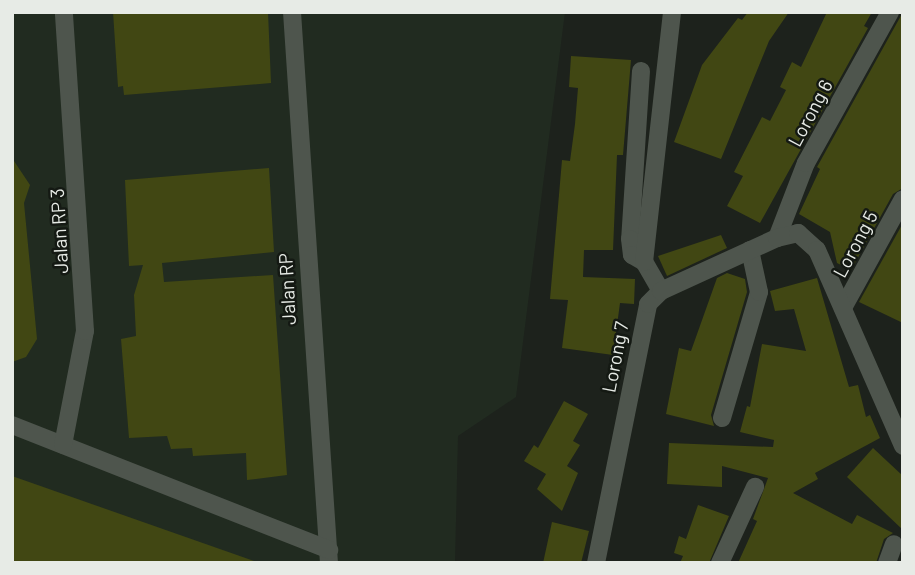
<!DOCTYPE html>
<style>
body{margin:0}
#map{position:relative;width:915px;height:575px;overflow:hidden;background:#1d221c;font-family:Barlow,sans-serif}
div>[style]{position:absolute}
.built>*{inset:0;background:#212b20}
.building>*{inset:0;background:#414713}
.minor>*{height:18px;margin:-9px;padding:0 9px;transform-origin:9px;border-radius:9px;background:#4e554d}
span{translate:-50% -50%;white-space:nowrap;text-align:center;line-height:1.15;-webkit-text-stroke:5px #141913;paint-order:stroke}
.street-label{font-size:19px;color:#e7ebe6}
.frame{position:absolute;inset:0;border:14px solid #e7ebe6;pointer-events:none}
</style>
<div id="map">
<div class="built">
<i style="clip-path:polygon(12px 12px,565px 12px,516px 397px,458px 436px,455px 563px,12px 563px)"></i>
</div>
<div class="building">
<i style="clip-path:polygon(113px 12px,268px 12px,271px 83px,124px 95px,123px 86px,118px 87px)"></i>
<i style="clip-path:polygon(748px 12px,789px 12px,769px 41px,721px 159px,674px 142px,702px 65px,738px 18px,742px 20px)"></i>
<i style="clip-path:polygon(827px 12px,872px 12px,864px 26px,868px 28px,760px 223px,727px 206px,743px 176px,734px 172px,762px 117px,770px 121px,786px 90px,780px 87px,792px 62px,801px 67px)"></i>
<i style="clip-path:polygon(903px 12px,903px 188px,893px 194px,851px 270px,837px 263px,830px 232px,799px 214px,820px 169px,817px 167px)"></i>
<i style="clip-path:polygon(571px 56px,631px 60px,623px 155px,617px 155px,613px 250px,584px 250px,583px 277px,635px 279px,634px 304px,620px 303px,613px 355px,562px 348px,568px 300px,550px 299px,562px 160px,570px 161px,575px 124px,578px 88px,569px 87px)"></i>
<i style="clip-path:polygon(12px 158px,30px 185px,24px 203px,37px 339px,26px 357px,12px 362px)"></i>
<i style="clip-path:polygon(269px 168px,274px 252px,162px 263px,164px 282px,273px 275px,287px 475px,247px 480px,246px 453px,193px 456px,192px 448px,171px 449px,167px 436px,129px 438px,121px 339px,136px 336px,134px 295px,143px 265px,129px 266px,125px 180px)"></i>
<i style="clip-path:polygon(903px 223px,903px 323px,859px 302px)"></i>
<i style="clip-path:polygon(721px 235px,727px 248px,667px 276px,658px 256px)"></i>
<i style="clip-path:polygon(727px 273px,745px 279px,747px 292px,711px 415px,714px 426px,666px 414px,679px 348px,691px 351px,717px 278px)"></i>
<i style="clip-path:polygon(817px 278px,849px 387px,858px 385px,866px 417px,870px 415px,880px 438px,815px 473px,818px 479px,793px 493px,852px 524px,857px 515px,893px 533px,884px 539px,876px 563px,738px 563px,757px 521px,753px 519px,768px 478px,722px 466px,722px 487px,667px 484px,669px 443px,773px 447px,774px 440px,740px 432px,747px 406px,750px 407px,762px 344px,806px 351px,794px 309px,775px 311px,770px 291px)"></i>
<i style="clip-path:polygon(564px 401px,588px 414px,573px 441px,580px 445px,567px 466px,578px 473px,562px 511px,537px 489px,546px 474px,524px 461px,534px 445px,538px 448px)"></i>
<i style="clip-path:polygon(873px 448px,903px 476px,903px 530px,847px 477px)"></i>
<i style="clip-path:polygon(12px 476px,254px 561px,254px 563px,12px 563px)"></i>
<i style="clip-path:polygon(698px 505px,729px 516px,709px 563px,680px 563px,683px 556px,674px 553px,679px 536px,686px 539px)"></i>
<i style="clip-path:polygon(552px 522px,589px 531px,581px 563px,543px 563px)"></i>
</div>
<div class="minor">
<i style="left:292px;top:12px;width:552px;rotate:86.16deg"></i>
<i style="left:641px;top:71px;width:168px;rotate:93.7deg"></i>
<i style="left:630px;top:239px;width:16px;rotate:83deg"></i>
<i style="left:632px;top:255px;width:14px;rotate:30deg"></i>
<i style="left:777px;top:238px;width:80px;rotate:-68.9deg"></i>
<i style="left:806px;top:163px;width:173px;rotate:-60.9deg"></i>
<i style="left:661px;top:291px;width:34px;rotate:-120deg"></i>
<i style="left:644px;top:262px;width:252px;rotate:-83.6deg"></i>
<i style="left:843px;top:308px;width:124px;rotate:-61.2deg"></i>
<i style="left:722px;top:418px;width:131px;rotate:-73.6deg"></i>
<i style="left:759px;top:292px;width:43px;rotate:-102.1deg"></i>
<i style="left:12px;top:425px;width:341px;rotate:21.5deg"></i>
<i style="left:63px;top:445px;width:116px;rotate:-79.1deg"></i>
<i style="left:85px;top:331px;width:320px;rotate:-93.8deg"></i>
<i style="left:596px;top:563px;width:264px;rotate:-78.6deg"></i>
<i style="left:648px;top:304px;width:18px;rotate:-45deg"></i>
<i style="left:661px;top:291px;width:128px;rotate:-24.6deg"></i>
<i style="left:777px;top:238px;width:22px;rotate:-13deg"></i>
<i style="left:798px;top:233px;width:25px;rotate:42deg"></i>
<i style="left:817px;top:250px;width:214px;rotate:66.3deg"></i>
<i style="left:720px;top:563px;width:84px;rotate:-65.3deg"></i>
<i style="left:887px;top:563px;width:20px;rotate:-70deg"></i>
</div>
<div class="street-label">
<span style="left:810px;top:113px;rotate:-62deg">Lorong 6</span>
<span style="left:59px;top:231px;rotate:-93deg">Jalan RP 3</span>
<span style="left:855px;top:244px;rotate:-62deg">Lorong 5</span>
<span style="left:287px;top:289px;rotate:-93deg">Jalan RP</span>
<span style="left:615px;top:357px;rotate:-79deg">Lorong 7</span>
</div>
<div class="frame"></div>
</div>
